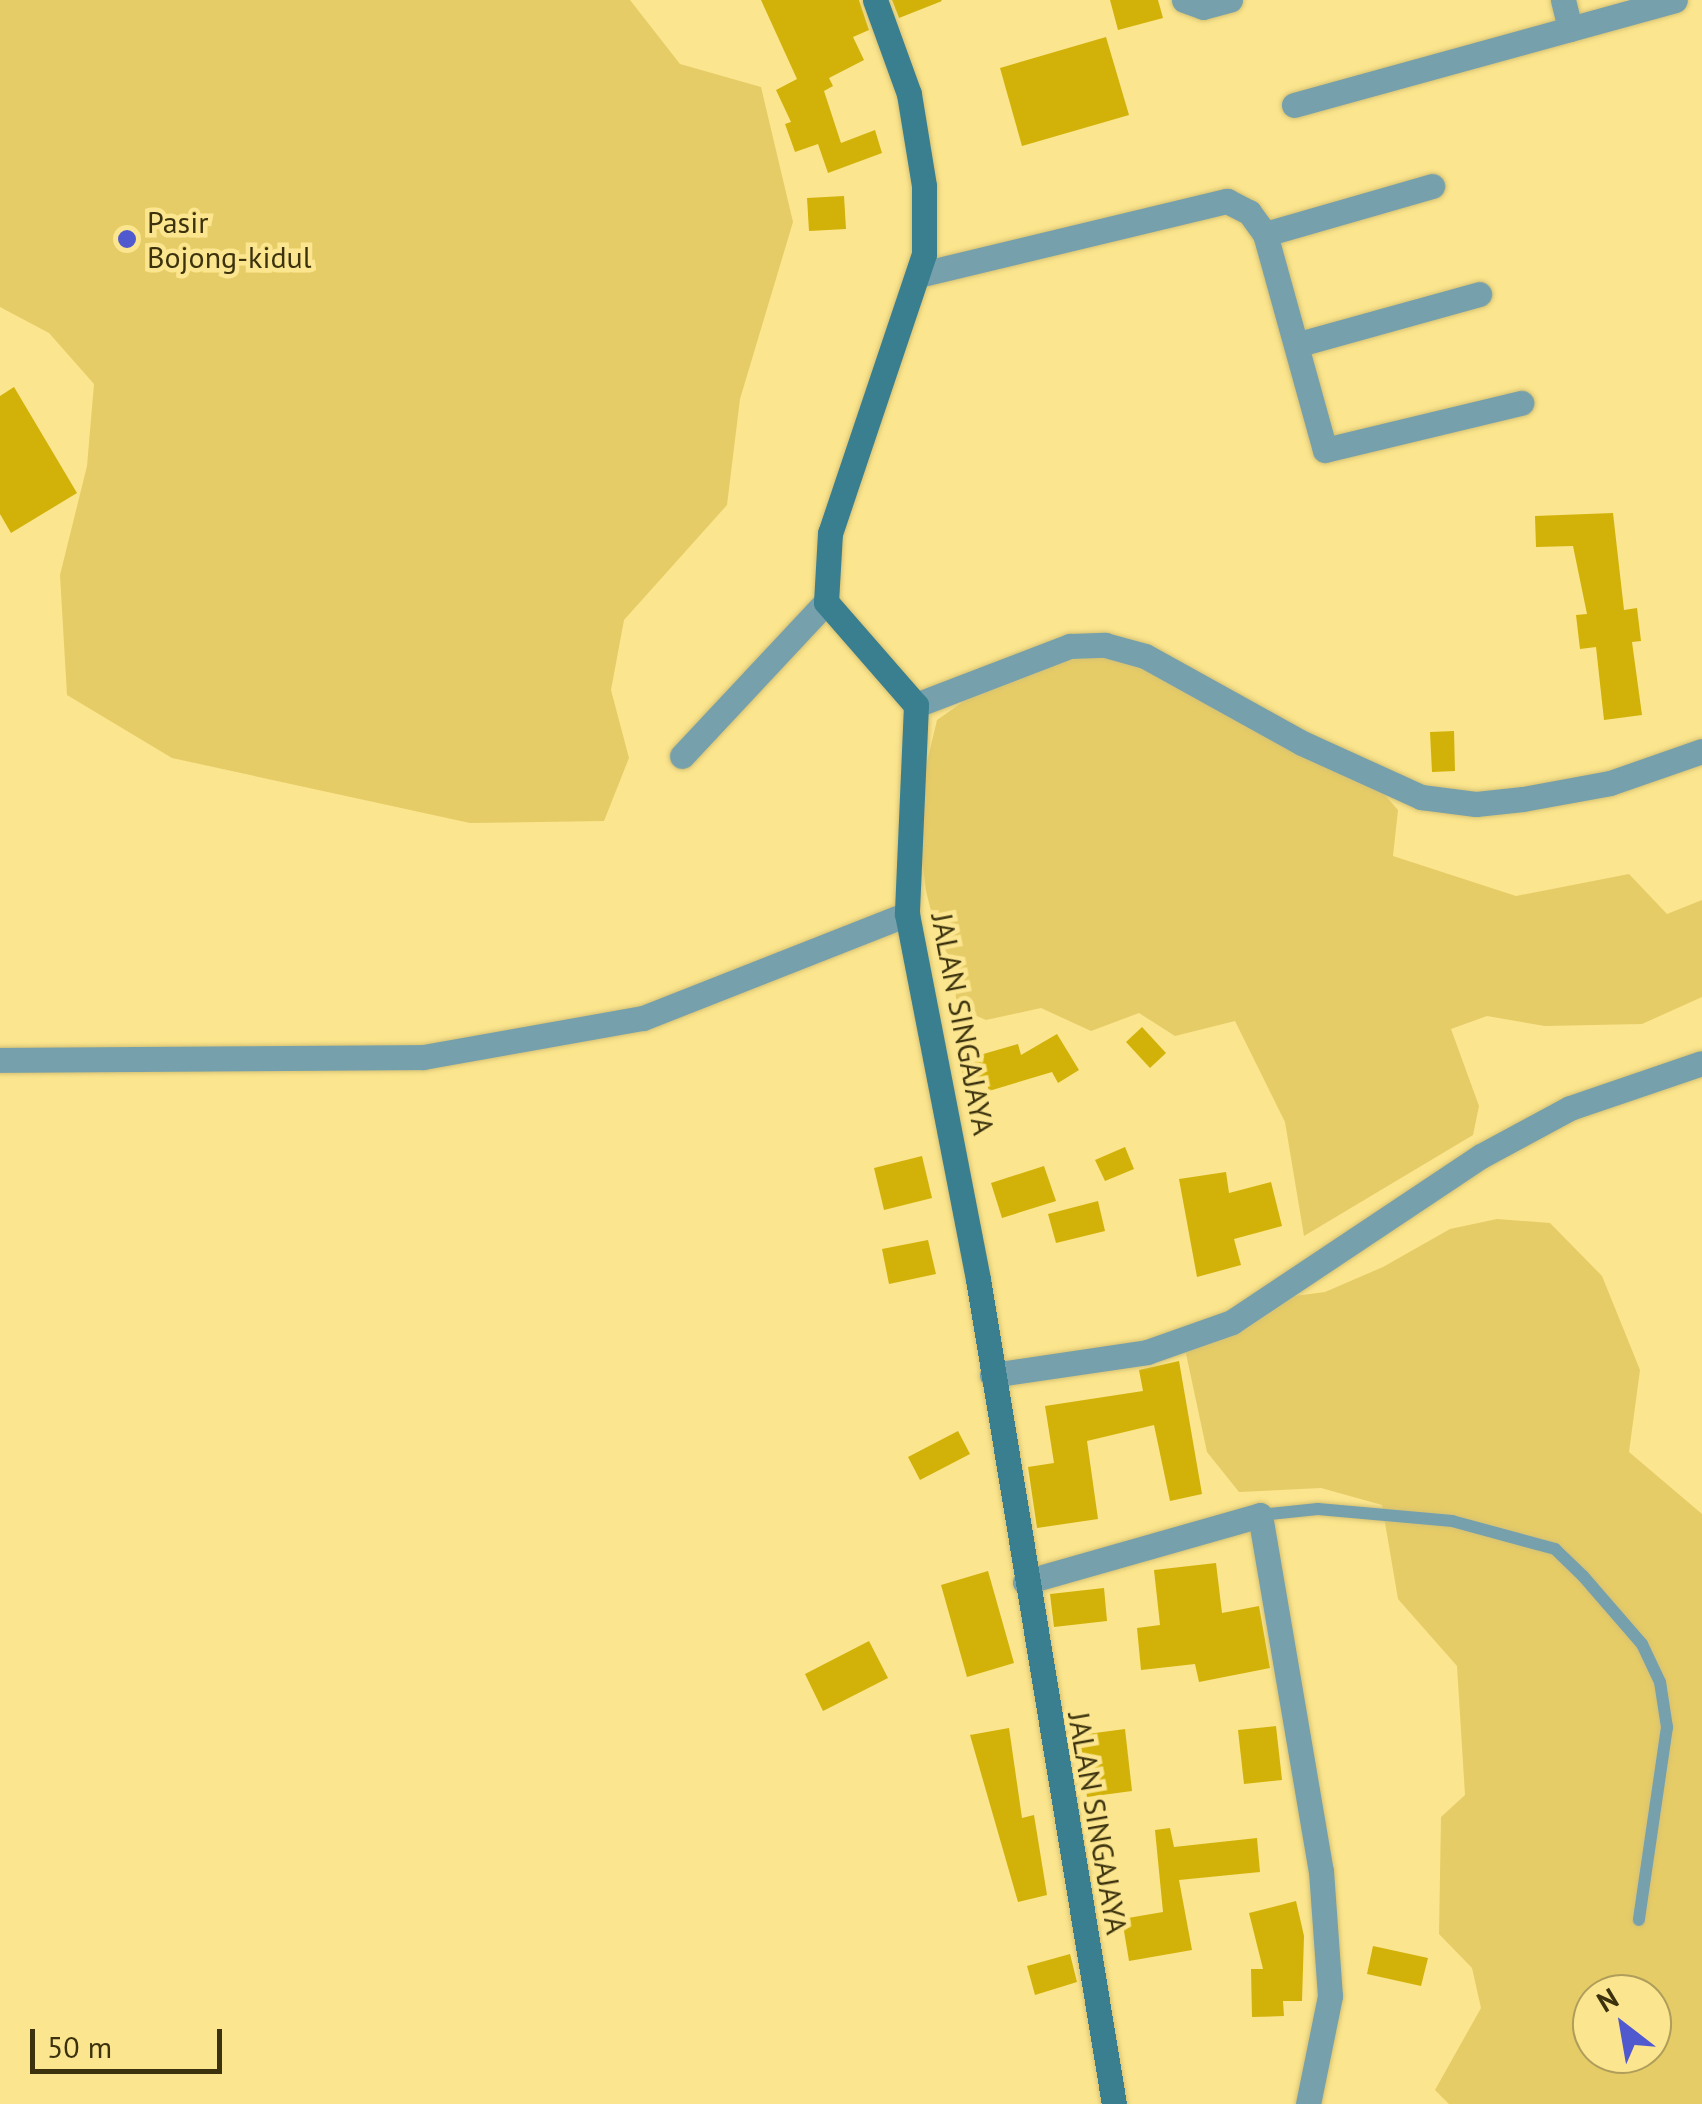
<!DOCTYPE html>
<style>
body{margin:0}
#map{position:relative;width:1702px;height:2104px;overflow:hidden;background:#fbe58e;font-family:"PT Sans",sans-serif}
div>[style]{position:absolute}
.green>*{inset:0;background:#e6cc67}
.building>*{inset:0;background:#d2b208}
.roads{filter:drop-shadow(0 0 2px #d5c174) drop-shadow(0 0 2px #d5c174)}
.lane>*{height:12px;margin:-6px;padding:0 6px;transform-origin:6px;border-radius:6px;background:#76a1ac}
.street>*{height:25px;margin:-12.5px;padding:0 12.5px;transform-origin:12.5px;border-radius:12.5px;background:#76a1ac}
.secondary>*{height:25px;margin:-12.5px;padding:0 12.5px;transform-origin:12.5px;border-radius:12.5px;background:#397f90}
.dots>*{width:28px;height:28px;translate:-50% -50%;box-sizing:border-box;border:5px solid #fbe58e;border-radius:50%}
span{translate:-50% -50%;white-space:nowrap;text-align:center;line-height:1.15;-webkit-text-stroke:9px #fbe58e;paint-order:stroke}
.poi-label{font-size:30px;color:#3c330e}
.left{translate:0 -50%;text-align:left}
.street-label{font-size:30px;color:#3c330e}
.north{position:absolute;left:1572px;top:1974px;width:100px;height:100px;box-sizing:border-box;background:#fbe58e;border:2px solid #af9e5b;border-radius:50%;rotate:329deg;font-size:28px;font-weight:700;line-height:40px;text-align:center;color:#3c330e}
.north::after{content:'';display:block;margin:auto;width:35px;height:45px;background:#5159cf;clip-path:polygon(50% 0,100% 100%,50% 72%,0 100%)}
.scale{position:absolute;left:30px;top:2029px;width:192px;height:45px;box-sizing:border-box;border:5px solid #3c330e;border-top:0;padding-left:12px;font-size:30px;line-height:35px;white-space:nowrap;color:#3c330e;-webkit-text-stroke:8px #fbe58e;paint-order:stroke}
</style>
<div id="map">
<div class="green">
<i style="clip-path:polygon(0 0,630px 0,680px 64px,761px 87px,793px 222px,740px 399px,727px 505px,624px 620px,611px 690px,629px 758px,604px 821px,470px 823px,172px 758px,67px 695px,60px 575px,87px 466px,94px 384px,49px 333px,0 307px)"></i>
<i style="clip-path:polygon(1104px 656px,1140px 666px,1376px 785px,1398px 810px,1393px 856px,1516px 896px,1629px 874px,1667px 914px,1702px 900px,1702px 997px,1642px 1024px,1545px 1026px,1487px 1016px,1451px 1029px,1479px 1106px,1473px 1135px,1304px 1236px,1285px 1122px,1235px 1021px,1175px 1036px,1139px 1013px,1091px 1031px,1041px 1008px,986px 1020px,961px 1009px,956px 998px,952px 962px,937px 935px,926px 891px,920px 843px,923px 779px,937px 720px,967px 699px,1057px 661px)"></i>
<i style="clip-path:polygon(evenodd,1497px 1219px,1550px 1223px,1602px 1276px,1640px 1370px,1629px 1452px,1702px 1514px,1702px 2104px,1449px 2104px,1435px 2090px,1481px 2008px,1472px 1968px,1439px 1934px,1441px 1817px,1465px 1795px,1457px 1666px,1398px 1599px,1382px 1505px,1321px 1488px,1239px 1492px,1207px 1452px,1185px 1349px,1287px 1297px,1325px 1292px,1383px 1267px,1450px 1229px,1497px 1219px,1592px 1994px,1652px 1994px,1652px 2054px,1592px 2054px,1592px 1994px)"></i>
</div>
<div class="building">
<i style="clip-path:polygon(761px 0,859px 0,869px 30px,853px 37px,864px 60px,829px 78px,833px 86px,824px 91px,841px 143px,875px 130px,882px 153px,828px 173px,818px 144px,795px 152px,785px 124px,791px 122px,776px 90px,797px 79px)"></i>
<i style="clip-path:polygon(892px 0,941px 0,942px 1px,899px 18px)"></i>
<i style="clip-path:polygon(1110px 0,1158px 0,1163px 18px,1118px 30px)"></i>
<i style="clip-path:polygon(1106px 37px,1129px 115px,1022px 146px,1000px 68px)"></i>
<i style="clip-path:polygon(844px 196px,846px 229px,809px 231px,807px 198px)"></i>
<i style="clip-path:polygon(14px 387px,77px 493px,11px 533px,0 514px,0 396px)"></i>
<i style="clip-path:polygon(1613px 513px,1624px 610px,1637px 608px,1641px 641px,1632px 642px,1642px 715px,1604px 720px,1596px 647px,1580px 649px,1576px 615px,1587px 614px,1573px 546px,1536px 547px,1535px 516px)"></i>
<i style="clip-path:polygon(1454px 731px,1455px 771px,1432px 772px,1430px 732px)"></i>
<i style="clip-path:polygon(1142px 1027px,1166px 1053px,1150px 1068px,1126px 1042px)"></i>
<i style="clip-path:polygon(1057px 1034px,1079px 1070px,1058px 1083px,1052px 1072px,989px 1091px,986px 1081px,967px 1088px,959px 1061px,1018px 1044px,1021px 1055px)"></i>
<i style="clip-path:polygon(1125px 1147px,1134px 1169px,1105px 1181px,1095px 1160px)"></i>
<i style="clip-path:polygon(922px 1156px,932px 1198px,884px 1210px,874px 1168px)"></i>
<i style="clip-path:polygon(1044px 1166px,1056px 1201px,1002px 1218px,991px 1183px)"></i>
<i style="clip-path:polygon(1226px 1172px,1229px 1193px,1271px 1182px,1282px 1226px,1234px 1239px,1241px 1265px,1197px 1277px,1179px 1179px)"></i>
<i style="clip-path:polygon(1098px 1201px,1105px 1231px,1056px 1243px,1048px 1214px)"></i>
<i style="clip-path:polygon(928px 1240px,936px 1274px,889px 1284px,882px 1249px)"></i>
<i style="clip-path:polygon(1179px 1361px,1202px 1494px,1170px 1501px,1154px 1425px,1087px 1441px,1098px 1519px,1037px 1528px,1028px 1467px,1054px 1463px,1045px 1406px,1143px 1391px,1139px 1370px)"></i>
<i style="clip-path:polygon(958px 1431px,970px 1454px,920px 1480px,908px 1457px)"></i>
<i style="clip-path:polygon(1216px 1563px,1222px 1613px,1259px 1606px,1270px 1668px,1199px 1682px,1195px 1664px,1141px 1670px,1137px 1628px,1160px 1625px,1154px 1570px)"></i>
<i style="clip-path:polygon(988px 1571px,1014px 1663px,967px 1677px,941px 1585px)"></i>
<i style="clip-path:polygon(1104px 1588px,1107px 1621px,1054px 1627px,1050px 1594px)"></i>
<i style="clip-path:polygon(869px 1641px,888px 1678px,823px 1711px,805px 1674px)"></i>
<i style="clip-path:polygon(1276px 1726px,1282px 1780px,1244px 1784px,1238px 1730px)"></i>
<i style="clip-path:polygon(1009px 1728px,1022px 1818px,1034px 1815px,1047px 1895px,1018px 1902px,970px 1735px)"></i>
<i style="clip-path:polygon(1125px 1729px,1132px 1791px,1087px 1797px,1080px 1735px)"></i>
<i style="clip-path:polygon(1170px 1828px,1174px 1847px,1257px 1838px,1260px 1872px,1179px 1880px,1192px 1950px,1129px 1961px,1122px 1919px,1163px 1912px,1155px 1830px)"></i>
<i style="clip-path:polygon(1296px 1901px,1304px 1936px,1302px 2001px,1283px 2001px,1284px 2016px,1252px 2017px,1251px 1969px,1263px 1969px,1249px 1913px)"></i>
<i style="clip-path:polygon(1373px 1946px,1428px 1958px,1421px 1986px,1367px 1974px)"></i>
<i style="clip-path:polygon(1070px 1954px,1077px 1982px,1035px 1995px,1027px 1966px)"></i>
</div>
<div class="roads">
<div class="lane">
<i style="left:1260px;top:1515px;width:58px;rotate:-5.9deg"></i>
<i style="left:1318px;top:1509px;width:135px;rotate:5.1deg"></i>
<i style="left:1452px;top:1521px;width:107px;rotate:15.2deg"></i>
<i style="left:1555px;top:1549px;width:39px;rotate:44deg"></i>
<i style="left:1583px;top:1576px;width:90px;rotate:49.1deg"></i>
<i style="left:1642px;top:1644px;width:42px;rotate:64.7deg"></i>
<i style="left:1660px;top:1682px;width:46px;rotate:81.2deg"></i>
<i style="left:1667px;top:1727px;width:195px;rotate:98.3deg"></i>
</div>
<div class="street">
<i style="left:1184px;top:0;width:20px;rotate:20deg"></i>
<i style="left:1203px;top:7px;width:28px;rotate:-15deg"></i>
<i style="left:1563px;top:0;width:30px;rotate:76deg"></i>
<i style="left:1294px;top:105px;width:395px;rotate:-15.4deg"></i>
<i style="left:1265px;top:234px;width:174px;rotate:-16deg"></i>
<i style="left:918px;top:275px;width:318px;rotate:-13.5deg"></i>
<i style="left:1227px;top:201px;width:25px;rotate:27deg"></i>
<i style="left:1249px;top:212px;width:27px;rotate:54deg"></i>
<i style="left:1265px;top:234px;width:224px;rotate:74.5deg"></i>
<i style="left:1325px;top:450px;width:202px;rotate:-13.5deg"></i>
<i style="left:1299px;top:344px;width:187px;rotate:-15.5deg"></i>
<i style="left:916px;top:705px;width:165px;rotate:-21deg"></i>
<i style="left:1070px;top:646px;width:35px;rotate:-2deg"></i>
<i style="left:1105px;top:645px;width:41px;rotate:15.4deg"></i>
<i style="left:1145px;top:656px;width:179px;rotate:29deg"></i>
<i style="left:1302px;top:743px;width:131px;rotate:24.4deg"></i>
<i style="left:1421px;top:797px;width:55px;rotate:7.3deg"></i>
<i style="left:1476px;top:804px;width:47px;rotate:-6.1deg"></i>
<i style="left:1523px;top:799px;width:88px;rotate:-10.4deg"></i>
<i style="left:1610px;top:783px;width:97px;rotate:-19.2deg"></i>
<i style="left:682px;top:756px;width:211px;rotate:-46.9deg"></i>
<i style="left:0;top:1060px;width:423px;rotate:-0.4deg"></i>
<i style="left:423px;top:1057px;width:223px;rotate:-10.1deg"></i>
<i style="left:643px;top:1018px;width:284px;rotate:-21.5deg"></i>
<i style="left:992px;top:1375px;width:157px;rotate:-8.4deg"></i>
<i style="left:1147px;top:1352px;width:90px;rotate:-19.4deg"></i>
<i style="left:1232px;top:1322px;width:299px;rotate:-33.7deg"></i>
<i style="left:1481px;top:1156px;width:101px;rotate:-28.3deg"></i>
<i style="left:1570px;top:1108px;width:139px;rotate:-18.8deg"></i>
<i style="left:1025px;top:1582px;width:244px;rotate:-15.9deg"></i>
<i style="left:1260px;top:1515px;width:361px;rotate:80.3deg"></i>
<i style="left:1321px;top:1871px;width:125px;rotate:85.9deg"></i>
<i style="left:1330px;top:1996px;width:110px;rotate:101.5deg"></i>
</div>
<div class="secondary">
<i style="left:875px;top:0;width:100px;rotate:70.1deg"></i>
<i style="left:909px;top:94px;width:93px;rotate:80.7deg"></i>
<i style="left:924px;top:186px;width:68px;rotate:90deg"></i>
<i style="left:924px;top:254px;width:294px;rotate:108.6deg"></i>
<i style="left:830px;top:533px;width:69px;rotate:93.3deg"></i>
<i style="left:826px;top:602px;width:137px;rotate:48.9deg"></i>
<i style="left:916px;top:705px;width:209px;rotate:92.5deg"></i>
<i style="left:907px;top:914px;width:372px;rotate:79deg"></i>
<i style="left:978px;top:1279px;width:836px;rotate:80.64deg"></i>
</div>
</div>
<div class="dots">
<i style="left:127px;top:239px;background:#5159cf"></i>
</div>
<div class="poi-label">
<span class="left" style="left:147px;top:239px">Pasir<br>Bojong-kidul</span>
</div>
<div class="street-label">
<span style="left:963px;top:1024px;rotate:79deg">JALAN SINGAJAYA</span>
<span style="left:1098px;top:1823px;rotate:80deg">JALAN SINGAJAYA</span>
</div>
<div class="north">N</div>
<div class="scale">50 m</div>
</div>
